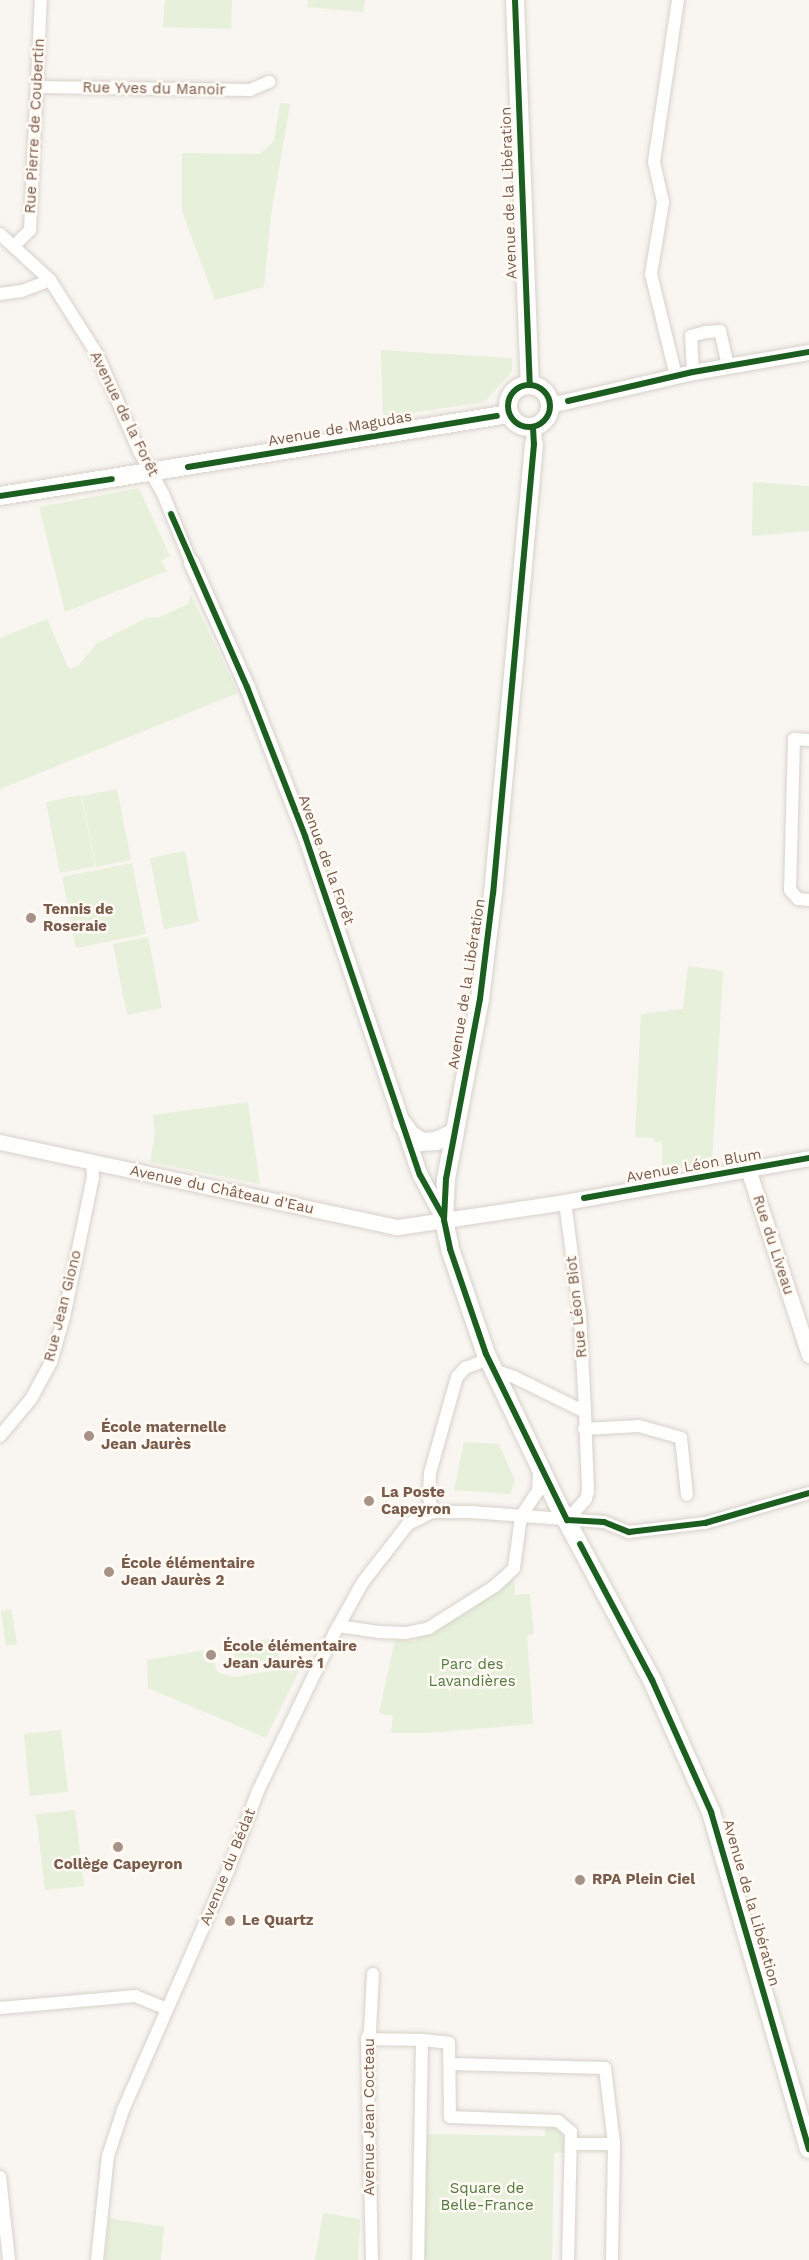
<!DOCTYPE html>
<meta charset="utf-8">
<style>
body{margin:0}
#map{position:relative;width:809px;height:2260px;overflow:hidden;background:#f9f5f0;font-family:"Work Sans",sans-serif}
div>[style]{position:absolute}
.green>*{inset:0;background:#e7f0db}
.roads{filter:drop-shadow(0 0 2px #d7d1cb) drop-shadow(0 0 2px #d7d1cb)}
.minor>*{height:12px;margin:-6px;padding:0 6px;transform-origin:6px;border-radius:6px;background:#fefefd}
.tertiary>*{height:15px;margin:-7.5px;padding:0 7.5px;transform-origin:7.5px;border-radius:7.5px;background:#fefefd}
.secondary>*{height:18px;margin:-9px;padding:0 9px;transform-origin:9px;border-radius:9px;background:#fefefd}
.secondary>.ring{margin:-9px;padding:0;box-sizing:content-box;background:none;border:18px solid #fefefd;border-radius:50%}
.cycleway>*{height:6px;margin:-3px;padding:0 3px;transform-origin:3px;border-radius:3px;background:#1b5e20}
.cycleway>.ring{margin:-3px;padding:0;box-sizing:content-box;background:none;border:6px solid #1b5e20;border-radius:50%}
.dots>*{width:16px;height:16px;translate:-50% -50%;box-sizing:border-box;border:3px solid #fffaf3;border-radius:50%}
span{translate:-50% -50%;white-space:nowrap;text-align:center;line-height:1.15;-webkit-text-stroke:5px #fffaf3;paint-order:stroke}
.street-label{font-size:15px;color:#7a5c4d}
.poi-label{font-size:15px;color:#7a5c4d;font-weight:700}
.left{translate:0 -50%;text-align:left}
.park-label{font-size:15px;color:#537a41}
</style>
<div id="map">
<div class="green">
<i style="clip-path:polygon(165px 0,232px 0,231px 29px,163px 27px)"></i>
<i style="clip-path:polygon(308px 0,365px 0,364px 12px,307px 7px)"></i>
<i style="clip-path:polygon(280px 103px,290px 104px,271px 215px,264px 287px,215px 300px,182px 211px,182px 153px,260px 154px,274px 141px)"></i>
<i style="clip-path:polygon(381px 350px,512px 358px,512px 371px,485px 402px,383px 417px)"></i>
<i style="clip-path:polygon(753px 482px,809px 486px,809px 531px,752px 536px)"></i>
<i style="clip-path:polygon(139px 488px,170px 556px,161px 561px,167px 571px,65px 612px,39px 507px)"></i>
<i style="clip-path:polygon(191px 595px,238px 693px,0 789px,0 638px,47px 619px,69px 669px,78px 666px,96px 644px,148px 617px,158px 618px,188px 604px)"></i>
<i style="clip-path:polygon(117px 789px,131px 860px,96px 867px,82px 796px)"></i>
<i style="clip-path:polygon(81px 795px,95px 866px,60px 873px,46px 802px)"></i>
<i style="clip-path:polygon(185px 851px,199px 922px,164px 929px,150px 858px)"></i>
<i style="clip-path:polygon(132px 863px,146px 934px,76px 948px,62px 877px)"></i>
<i style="clip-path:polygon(148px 937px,162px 1008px,127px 1015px,113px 944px)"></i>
<i style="clip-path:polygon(688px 966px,723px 971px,712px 1162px,663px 1171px,662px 1142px,654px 1142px,654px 1138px,635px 1137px,641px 1014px,683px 1009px)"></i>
<i style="clip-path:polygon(248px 1102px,260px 1184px,150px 1162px,155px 1134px,153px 1115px)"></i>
<i style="clip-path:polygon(464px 1442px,499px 1444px,515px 1480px,510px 1494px,454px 1490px)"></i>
<i style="clip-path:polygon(514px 1579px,515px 1595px,530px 1594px,534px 1634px,527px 1635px,533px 1724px,426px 1733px,391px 1733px,393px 1716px,379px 1713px,395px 1640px,416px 1641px,418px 1634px,429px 1634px)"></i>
<i style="clip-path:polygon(11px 1609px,17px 1644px,6px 1646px,1px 1611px)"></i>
<i style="clip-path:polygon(276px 1638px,280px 1662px,235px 1668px,232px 1644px)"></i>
<i style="clip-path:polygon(210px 1649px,217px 1672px,232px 1677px,301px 1667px,266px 1738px,148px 1688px,147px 1660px)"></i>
<i style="clip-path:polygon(61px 1730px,68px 1792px,30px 1796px,24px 1734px)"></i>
<i style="clip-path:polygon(75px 1810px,84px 1886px,45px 1890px,36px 1814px)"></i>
<i style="clip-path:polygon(546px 2125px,555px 2126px,565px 2138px,564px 2153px,554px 2153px,552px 2260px,419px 2260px,421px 2134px,545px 2136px)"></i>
<i style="clip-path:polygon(323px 2213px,360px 2219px,358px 2260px,315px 2260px)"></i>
<i style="clip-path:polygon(109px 2218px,164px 2227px,161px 2260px,105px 2260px)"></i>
</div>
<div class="roads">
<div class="minor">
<i style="left:37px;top:87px;width:213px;rotate:0.8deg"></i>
<i style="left:250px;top:90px;width:21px;rotate:-23deg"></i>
<i style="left:0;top:234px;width:68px;rotate:42.6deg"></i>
<i style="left:50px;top:280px;width:88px;rotate:57.6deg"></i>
<i style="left:97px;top:354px;width:106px;rotate:66.6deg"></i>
<i style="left:139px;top:451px;width:49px;rotate:60.8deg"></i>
<i style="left:163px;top:494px;width:74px;rotate:67.6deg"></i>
<i style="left:14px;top:246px;width:23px;rotate:-45deg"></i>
<i style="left:30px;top:230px;width:230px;rotate:-87.3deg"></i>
<i style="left:0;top:294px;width:22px;rotate:-8deg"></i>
<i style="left:22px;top:291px;width:30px;rotate:-21deg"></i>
<i style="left:693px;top:372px;width:36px;rotate:-93deg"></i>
<i style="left:691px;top:336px;width:16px;rotate:-15deg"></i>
<i style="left:706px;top:332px;width:14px;rotate:-4deg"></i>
<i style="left:720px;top:331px;width:35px;rotate:77deg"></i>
<i style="left:676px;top:376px;width:105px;rotate:-103.8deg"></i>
<i style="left:651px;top:274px;width:73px;rotate:-80.5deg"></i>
<i style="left:663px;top:202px;width:41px;rotate:-102.7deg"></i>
<i style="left:654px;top:162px;width:164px;rotate:-81.6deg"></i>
<i style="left:809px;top:740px;width:15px;rotate:-176deg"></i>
<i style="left:794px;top:739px;width:151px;rotate:91.5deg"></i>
<i style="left:790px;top:890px;width:12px;rotate:48deg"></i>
<i style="left:798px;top:899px;width:11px;rotate:5deg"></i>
<i style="left:565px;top:1202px;width:114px;rotate:82.4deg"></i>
<i style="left:580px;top:1315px;width:97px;rotate:87deg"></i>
<i style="left:493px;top:1370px;width:22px;rotate:18deg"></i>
<i style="left:514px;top:1377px;width:79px;rotate:26.2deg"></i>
<i style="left:585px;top:1412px;width:79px;rotate:87.8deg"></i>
<i style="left:588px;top:1491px;width:8px;rotate:104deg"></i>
<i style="left:586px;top:1499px;width:28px;rotate:132deg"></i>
<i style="left:584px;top:1429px;width:55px;rotate:-3.1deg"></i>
<i style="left:639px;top:1426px;width:44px;rotate:15.9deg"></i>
<i style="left:681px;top:1438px;width:57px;rotate:84deg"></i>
<i style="left:0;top:1436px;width:48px;rotate:-50deg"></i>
<i style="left:31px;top:1399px;width:42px;rotate:-61.6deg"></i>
<i style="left:51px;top:1362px;width:47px;rotate:-73.9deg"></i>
<i style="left:64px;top:1317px;width:143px;rotate:-78.3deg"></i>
<i style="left:93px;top:1177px;width:14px;rotate:-94deg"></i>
<i style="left:433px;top:1512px;width:15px;rotate:-106deg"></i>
<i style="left:429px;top:1498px;width:25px;rotate:-88deg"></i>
<i style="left:430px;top:1473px;width:100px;rotate:-74.3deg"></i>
<i style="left:457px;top:1377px;width:12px;rotate:-48deg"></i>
<i style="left:465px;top:1368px;width:25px;rotate:-21deg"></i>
<i style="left:521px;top:1516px;width:30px;rotate:-56deg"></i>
<i style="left:538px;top:1491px;width:19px;rotate:-87deg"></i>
<i style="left:338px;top:1626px;width:41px;rotate:8.3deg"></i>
<i style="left:379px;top:1632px;width:27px;rotate:2deg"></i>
<i style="left:406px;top:1633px;width:24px;rotate:-12deg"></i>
<i style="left:429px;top:1628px;width:78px;rotate:-32.5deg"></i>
<i style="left:495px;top:1586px;width:26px;rotate:-43deg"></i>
<i style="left:514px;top:1568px;width:52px;rotate:-82.3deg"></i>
<i style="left:0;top:2008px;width:136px;rotate:-5.1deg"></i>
<i style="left:135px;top:1996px;width:35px;rotate:22deg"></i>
<i style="left:367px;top:2039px;width:55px;rotate:1deg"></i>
<i style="left:422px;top:2040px;width:220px;rotate:91deg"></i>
<i style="left:422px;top:2040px;width:27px;rotate:6deg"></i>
<i style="left:449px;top:2043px;width:74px;rotate:89.2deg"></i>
<i style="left:450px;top:2117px;width:108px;rotate:2.1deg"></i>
<i style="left:558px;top:2121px;width:17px;rotate:40deg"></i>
<i style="left:571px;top:2132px;width:128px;rotate:91.3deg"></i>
<i style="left:450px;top:2064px;width:155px;rotate:1.5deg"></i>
<i style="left:605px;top:2068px;width:77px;rotate:83.2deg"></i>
<i style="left:572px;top:2144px;width:42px"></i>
<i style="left:614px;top:2144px;width:116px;rotate:91deg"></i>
<i style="left:0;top:2177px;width:83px;rotate:83.8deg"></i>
<i style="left:97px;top:2260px;width:105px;rotate:-84deg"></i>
<i style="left:108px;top:2156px;width:48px;rotate:-71.9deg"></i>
<i style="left:123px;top:2110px;width:264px;rotate:-66.3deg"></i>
<i style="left:229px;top:1868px;width:82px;rotate:-69.4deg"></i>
<i style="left:258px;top:1791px;width:177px;rotate:-64.2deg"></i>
<i style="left:335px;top:1632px;width:57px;rotate:-60.8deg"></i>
<i style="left:363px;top:1582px;width:73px;rotate:-52.2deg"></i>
<i style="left:408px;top:1524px;width:28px;rotate:-26deg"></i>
<i style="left:433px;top:1512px;width:38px"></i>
<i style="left:471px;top:1512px;width:133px;rotate:4.3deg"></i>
<i style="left:604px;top:1522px;width:27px;rotate:22deg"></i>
<i style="left:629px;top:1532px;width:77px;rotate:-6.8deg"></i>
<i style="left:705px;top:1523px;width:108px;rotate:-16.1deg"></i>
<i style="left:372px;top:2260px;width:221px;rotate:-91.3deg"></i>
<i style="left:367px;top:2039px;width:9px;rotate:-69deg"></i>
<i style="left:370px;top:2031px;width:57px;rotate:-87deg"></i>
</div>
<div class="tertiary">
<i style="left:550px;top:405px;width:147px;rotate:-13deg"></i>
<i style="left:693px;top:372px;width:118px;rotate:-9.8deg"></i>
<i style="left:533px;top:427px;width:17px;rotate:87deg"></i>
<i style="left:191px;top:562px;width:137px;rotate:65.9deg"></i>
<i style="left:247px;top:687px;width:160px;rotate:68.7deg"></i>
<i style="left:305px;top:836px;width:358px;rotate:71.3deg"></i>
<i style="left:420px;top:1175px;width:51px;rotate:61.9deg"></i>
<i style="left:0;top:1142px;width:407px;rotate:12.1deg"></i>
<i style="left:398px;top:1227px;width:169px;rotate:-8.5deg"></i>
<i style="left:565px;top:1202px;width:248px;rotate:-10.2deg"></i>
<i style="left:748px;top:1169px;width:196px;rotate:71.8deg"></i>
</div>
<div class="secondary">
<i style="left:515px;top:0;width:385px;rotate:87.8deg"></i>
<i class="ring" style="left:508px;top:385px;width:24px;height:24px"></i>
<i style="left:534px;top:444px;width:451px;rotate:95.2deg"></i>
<i style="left:493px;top:893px;width:107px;rotate:97deg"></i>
<i style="left:480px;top:999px;width:183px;rotate:100.7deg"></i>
<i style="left:446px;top:1179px;width:41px;rotate:92.8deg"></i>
<i style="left:444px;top:1220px;width:30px;rotate:78deg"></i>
<i style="left:450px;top:1249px;width:111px;rotate:71.1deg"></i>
<i style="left:486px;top:1354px;width:165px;rotate:64.5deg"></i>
<i style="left:557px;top:1503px;width:201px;rotate:61.8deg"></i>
<i style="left:652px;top:1680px;width:145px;rotate:65.9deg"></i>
<i style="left:711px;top:1812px;width:351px;rotate:73.8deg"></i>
<i style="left:0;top:496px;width:516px;rotate:-9.15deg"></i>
<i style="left:402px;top:1123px;width:15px;rotate:53deg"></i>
<i style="left:411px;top:1135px;width:13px;rotate:32deg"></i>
<i style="left:422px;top:1142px;width:14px;rotate:-4deg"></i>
<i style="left:436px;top:1141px;width:21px;rotate:-25deg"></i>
</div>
</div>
<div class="cycleway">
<i style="left:515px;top:0;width:385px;rotate:87.8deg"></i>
<i class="ring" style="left:508px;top:385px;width:36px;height:36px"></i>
<i style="left:568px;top:401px;width:128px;rotate:-13.1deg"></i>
<i style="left:693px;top:372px;width:118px;rotate:-9.8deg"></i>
<i style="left:533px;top:427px;width:17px;rotate:87deg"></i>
<i style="left:534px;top:444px;width:451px;rotate:95.2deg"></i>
<i style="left:493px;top:893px;width:107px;rotate:97deg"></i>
<i style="left:480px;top:999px;width:183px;rotate:100.7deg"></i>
<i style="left:446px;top:1179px;width:41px;rotate:92.8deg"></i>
<i style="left:444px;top:1220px;width:30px;rotate:78deg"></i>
<i style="left:450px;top:1249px;width:111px;rotate:71.1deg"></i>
<i style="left:486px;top:1354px;width:185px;rotate:64deg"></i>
<i style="left:567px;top:1520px;width:37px;rotate:3deg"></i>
<i style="left:604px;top:1522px;width:27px;rotate:22deg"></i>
<i style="left:629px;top:1532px;width:77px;rotate:-6.8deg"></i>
<i style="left:705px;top:1523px;width:108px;rotate:-16.1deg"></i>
<i style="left:188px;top:467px;width:313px;rotate:-9.4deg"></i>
<i style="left:0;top:496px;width:113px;rotate:-8.6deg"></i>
<i style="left:171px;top:514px;width:189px;rotate:66.3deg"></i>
<i style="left:247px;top:687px;width:160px;rotate:68.7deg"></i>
<i style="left:305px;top:836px;width:358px;rotate:71.3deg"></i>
<i style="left:420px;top:1175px;width:49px;rotate:60.8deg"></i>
<i style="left:584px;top:1198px;width:229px;rotate:-10.1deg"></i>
<i style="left:580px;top:1544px;width:154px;rotate:62.1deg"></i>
<i style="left:652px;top:1680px;width:145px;rotate:65.9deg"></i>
<i style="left:711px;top:1812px;width:351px;rotate:73.8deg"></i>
</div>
<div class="dots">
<i style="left:31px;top:918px;background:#a69286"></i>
<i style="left:89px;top:1436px;background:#a69286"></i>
<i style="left:369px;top:1501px;background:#a69286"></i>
<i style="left:109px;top:1572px;background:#a69286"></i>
<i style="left:211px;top:1655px;background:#a69286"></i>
<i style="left:118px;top:1847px;background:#a69286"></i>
<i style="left:580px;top:1880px;background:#a69286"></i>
<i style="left:230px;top:1921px;background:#a69286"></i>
</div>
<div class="street-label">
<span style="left:154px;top:89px;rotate:1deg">Rue Yves du Manoir</span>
<span style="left:35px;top:126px;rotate:-87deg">Rue Pierre de Coubertin</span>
<span style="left:509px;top:193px;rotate:-92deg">Avenue de la Libération</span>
<span style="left:124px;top:414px;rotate:64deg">Avenue de la Forêt</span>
<span style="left:340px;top:429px;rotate:-10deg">Avenue de Magudas</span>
<span style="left:326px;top:860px;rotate:70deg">Avenue de la Forêt</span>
<span style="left:467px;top:984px;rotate:-81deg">Avenue de la Libération</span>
<span style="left:694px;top:1166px;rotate:-10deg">Avenue Léon Blum</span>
<span style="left:222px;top:1190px;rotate:12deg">Avenue du Château d'Eau</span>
<span style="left:773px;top:1245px;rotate:72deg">Rue du Liveau</span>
<span style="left:63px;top:1306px;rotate:-76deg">Rue Jean Giono</span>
<span style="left:577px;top:1307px;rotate:-96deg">Rue Léon Biot</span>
<span style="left:228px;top:1867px;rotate:-68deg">Avenue du Bédat</span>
<span style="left:751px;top:1903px;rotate:74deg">Avenue de la Libération</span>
<span style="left:370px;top:2117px;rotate:-90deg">Avenue Jean Cocteau</span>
</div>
<div class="poi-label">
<span class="left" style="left:43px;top:918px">Tennis de<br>Roseraie</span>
<span class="left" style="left:101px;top:1436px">École maternelle<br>Jean Jaurès</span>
<span class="left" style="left:381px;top:1501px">La Poste<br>Capeyron</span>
<span class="left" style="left:121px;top:1572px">École élémentaire<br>Jean Jaurès 2</span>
<span class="left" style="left:223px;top:1655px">École élémentaire<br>Jean Jaurès 1</span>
<span style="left:118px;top:1865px">Collège Capeyron</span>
<span class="left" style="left:592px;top:1880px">RPA Plein Ciel</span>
<span class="left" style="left:242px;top:1921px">Le Quartz</span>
</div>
<div class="park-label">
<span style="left:472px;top:1673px">Parc des<br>Lavandières</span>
<span style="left:487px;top:2197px">Square de<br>Belle-France</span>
</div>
</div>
